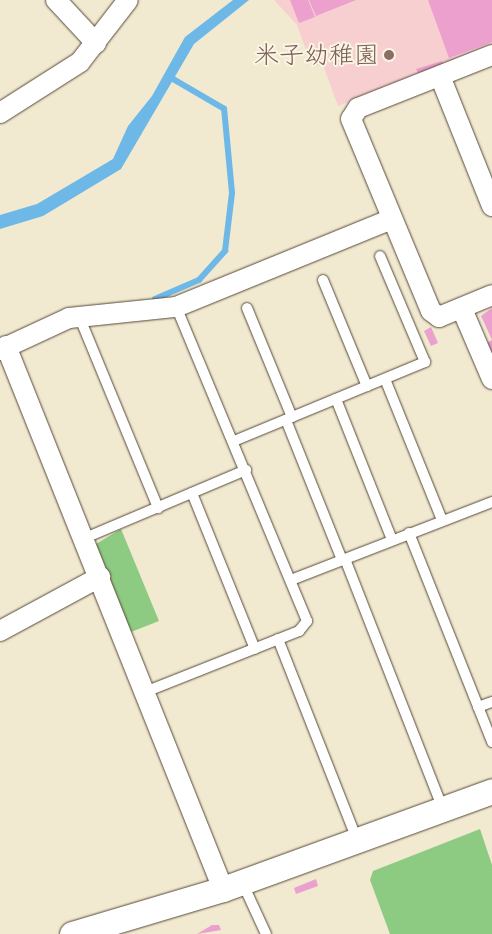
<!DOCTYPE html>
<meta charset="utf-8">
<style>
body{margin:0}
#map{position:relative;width:492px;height:934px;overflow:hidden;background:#f1ead0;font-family:Caveat,"Klee One",sans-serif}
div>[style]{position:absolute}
.built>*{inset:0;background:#f7cfd0}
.green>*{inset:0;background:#8dcb82}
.water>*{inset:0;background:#6db8e6}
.stream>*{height:5.5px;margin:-2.75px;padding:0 2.75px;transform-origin:2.75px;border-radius:2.75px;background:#6db8e6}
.building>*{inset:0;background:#eca0cd}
.roads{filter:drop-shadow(0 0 1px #564739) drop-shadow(0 0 1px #564739)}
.service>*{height:10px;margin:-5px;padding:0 5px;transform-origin:5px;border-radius:5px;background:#fff}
.minor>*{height:20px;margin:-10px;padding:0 10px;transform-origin:10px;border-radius:10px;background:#fff}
.tertiary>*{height:25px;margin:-12.5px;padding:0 12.5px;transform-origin:12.5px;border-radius:12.5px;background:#fff}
.dots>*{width:14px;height:14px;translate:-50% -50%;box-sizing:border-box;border:2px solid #fcf5e5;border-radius:50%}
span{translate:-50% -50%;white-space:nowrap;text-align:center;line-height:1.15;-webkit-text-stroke:4px #fcf5e5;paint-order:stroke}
.education-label{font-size:25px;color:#785e54}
.right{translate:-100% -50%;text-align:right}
</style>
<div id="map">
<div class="built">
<i style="clip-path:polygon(274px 0,492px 0,492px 47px,338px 106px,323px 65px,312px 67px,297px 25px)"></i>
</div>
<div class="green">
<i style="clip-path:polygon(121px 529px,159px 621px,131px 632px,96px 544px)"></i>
<i style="clip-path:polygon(480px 829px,492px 865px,492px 934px,390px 934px,370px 880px,373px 871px)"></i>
</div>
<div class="water">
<i style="clip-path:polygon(233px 0,249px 0,194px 44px,121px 169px,43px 216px,0 229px,0 215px,37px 204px,113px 159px,128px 126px,152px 96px,185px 37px)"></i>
</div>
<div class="stream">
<i style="left:155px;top:299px;width:48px;rotate:-23.4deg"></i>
<i style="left:199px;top:280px;width:39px;rotate:-48deg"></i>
<i style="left:225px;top:251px;width:58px;rotate:-83.1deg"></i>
<i style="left:232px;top:193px;width:84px;rotate:-95.4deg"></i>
<i style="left:224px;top:109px;width:64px;rotate:-149.8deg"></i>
</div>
<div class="building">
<i style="clip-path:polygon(290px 0,308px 0,315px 17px,299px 23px)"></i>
<i style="clip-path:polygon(309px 0,356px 0,316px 16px)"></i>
<i style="clip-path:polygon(428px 0,492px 0,492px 42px,449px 58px)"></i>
<i style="clip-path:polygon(442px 61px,443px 66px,418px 73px,416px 69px)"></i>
<i style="clip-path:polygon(492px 308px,492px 354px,484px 344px,492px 340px,481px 316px)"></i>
<i style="clip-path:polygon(431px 327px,438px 343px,431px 346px,424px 331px)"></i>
<i style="clip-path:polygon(316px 879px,318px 886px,296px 894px,294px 888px)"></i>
<i style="clip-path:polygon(212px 925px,219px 925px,221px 930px,197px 934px)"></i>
</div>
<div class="roads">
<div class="service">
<i style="left:323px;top:280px;width:115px;rotate:67.5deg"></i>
<i style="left:247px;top:308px;width:118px;rotate:67.6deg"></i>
<i style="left:79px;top:316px;width:208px;rotate:67.6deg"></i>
<i style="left:385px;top:379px;width:152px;rotate:68deg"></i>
<i style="left:336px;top:399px;width:152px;rotate:68.3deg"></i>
<i style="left:286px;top:420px;width:151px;rotate:68.2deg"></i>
<i style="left:234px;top:441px;width:207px;rotate:-22.5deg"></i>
<i style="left:425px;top:362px;width:115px;rotate:-113deg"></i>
<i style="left:192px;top:493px;width:168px;rotate:68deg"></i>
<i style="left:409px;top:533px;width:225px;rotate:68.3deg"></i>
<i style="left:85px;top:538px;width:175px;rotate:-22.9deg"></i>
<i style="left:345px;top:559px;width:269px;rotate:68.6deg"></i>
<i style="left:291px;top:580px;width:216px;rotate:-21.2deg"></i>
<i style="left:278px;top:639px;width:216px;rotate:68.5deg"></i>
<i style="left:145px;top:692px;width:166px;rotate:-21.6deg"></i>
<i style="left:299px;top:631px;width:13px;rotate:-51deg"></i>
<i style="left:307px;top:621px;width:340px;rotate:-112.6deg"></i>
<i style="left:478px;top:707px;width:15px;rotate:-20deg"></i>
<i style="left:242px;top:882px;width:57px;rotate:65.2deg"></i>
</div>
<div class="minor">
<i style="left:56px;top:0;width:59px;rotate:47.1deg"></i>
<i style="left:492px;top:55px;width:144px;rotate:158.4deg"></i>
<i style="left:358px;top:108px;width:13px;rotate:122deg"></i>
<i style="left:351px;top:119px;width:208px;rotate:67.4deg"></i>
<i style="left:431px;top:311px;width:10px;rotate:37deg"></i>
<i style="left:439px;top:317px;width:57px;rotate:-22.5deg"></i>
<i style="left:440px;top:76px;width:140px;rotate:68.2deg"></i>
<i style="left:0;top:113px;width:95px;rotate:-32.5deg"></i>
<i style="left:80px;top:62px;width:78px;rotate:-52.3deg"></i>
<i style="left:462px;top:309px;width:76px;rotate:66.8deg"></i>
<i style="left:6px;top:346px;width:585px;rotate:68.22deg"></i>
<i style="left:0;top:350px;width:76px;rotate:-24.9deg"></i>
<i style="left:69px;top:318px;width:108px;rotate:-5.9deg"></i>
<i style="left:176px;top:307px;width:233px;rotate:-22.2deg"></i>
<i style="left:0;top:631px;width:114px;rotate:-28.4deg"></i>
</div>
<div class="tertiary">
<i style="left:72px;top:934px;width:158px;rotate:-16.6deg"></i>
<i style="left:223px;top:889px;width:286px;rotate:-20deg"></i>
</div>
</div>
<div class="dots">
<i style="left:389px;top:55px;background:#8d6e63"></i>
</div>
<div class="education-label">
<span class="right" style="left:379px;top:55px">米子幼稚園</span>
</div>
</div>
